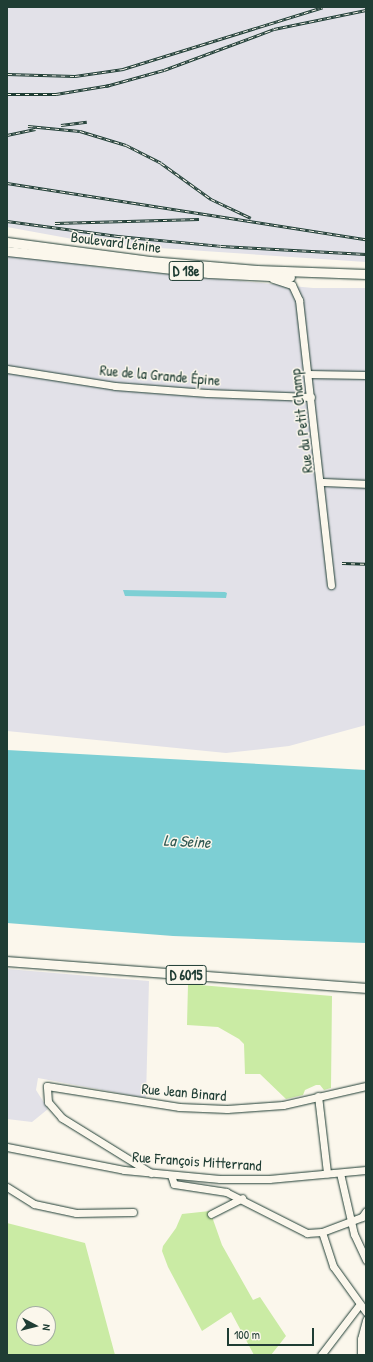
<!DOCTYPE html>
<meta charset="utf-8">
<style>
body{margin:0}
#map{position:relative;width:373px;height:1362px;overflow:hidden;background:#fbf7ec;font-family:"Patrick Hand",sans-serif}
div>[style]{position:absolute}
.built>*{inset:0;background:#e2e1e8}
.green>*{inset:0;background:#caeba4}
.water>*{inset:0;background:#7dcfd4}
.roads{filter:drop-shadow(0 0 1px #1f3d34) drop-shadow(0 0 1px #1f3d34)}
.minor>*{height:7px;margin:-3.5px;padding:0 3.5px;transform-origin:3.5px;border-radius:3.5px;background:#fbf7ec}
.major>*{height:9px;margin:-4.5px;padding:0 4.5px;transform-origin:4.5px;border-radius:4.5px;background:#fbf7ec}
.rail>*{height:3px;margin-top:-1.5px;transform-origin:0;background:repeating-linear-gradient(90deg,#fbf7ec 0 4.5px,#1f3d34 0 9px);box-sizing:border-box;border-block:1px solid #1f3d34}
span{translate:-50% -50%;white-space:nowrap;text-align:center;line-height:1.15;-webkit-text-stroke:3px #fbf7ec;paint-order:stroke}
.shield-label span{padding:1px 3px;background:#fbf7ec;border:1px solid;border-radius:3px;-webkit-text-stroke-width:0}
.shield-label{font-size:14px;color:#1f3d34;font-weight:700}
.street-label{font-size:15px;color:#1f3d34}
.water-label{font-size:16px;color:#325a54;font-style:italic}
.frame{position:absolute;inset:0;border:8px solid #1f3d34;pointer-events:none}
.north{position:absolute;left:16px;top:1306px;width:40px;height:40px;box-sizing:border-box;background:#fbf7ec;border:1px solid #a3ada2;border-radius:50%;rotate:97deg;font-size:11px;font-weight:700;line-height:16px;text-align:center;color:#1f3d34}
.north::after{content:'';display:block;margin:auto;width:14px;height:18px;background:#1f3d34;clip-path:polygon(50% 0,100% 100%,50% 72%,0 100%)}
.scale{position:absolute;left:227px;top:1328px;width:87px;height:18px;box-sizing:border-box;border:2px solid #1f3d34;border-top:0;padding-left:5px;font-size:12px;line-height:14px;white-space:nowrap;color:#1f3d34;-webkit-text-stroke:3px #fbf7ec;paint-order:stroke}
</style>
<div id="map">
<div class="built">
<i style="clip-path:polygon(7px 7px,366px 7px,366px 262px,100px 244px,7px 227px)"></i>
<i style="clip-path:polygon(7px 254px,107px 268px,313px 288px,366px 288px,366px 725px,289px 746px,226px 753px,7px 731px)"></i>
<i style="clip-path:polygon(7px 969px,149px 981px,146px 1098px,38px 1078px,36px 1090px,48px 1109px,32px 1122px,7px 1119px)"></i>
</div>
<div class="green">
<i style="clip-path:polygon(188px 984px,332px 996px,331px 1088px,324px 1090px,320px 1085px,316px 1085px,305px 1090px,303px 1095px,286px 1099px,260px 1074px,245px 1074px,244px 1044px,239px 1039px,218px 1027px,187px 1025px)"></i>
<i style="clip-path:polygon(210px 1211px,222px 1245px,253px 1300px,260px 1297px,286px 1336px,271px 1355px,254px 1355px,231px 1312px,202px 1331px,168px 1267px,162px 1251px,163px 1246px,176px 1228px,182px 1214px)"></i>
<i style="clip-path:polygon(evenodd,7px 1223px,85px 1243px,115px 1355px,7px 1355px,7px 1223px,24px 1314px,48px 1314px,48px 1338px,24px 1338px,24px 1314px)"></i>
</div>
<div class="water">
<i style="clip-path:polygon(123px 590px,225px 592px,227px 593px,226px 598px,125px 596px)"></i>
<i style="clip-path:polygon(7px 750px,366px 770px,366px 943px,173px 936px,7px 923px)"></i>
</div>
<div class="roads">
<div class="minor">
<i style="left:273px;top:279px;width:20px;rotate:18deg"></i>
<i style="left:292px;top:285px;width:17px;rotate:65deg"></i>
<i style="left:299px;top:300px;width:287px;rotate:83.6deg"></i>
<i style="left:7px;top:369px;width:109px;rotate:8.9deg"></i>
<i style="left:115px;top:386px;width:92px;rotate:4.4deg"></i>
<i style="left:207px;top:393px;width:104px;rotate:2.2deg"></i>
<i style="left:308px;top:374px;width:58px;rotate:1deg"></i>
<i style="left:321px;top:482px;width:45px;rotate:2.5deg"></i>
<i style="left:318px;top:1096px;width:78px;rotate:83.3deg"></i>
<i style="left:7px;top:1147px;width:119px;rotate:11.1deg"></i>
<i style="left:124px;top:1170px;width:96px;rotate:5.4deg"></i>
<i style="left:220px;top:1179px;width:49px"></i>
<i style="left:269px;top:1179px;width:97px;rotate:-5.3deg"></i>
<i style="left:151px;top:1173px;width:105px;rotate:-148.3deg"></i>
<i style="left:62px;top:1118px;width:21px;rotate:-131deg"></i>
<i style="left:48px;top:1102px;width:16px;rotate:-94deg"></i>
<i style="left:47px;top:1086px;width:134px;rotate:9deg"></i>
<i style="left:179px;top:1107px;width:48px;rotate:2.4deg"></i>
<i style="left:227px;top:1109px;width:56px;rotate:-4.1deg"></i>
<i style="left:283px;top:1105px;width:85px;rotate:-12.9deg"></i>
<i style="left:340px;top:1173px;width:63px;rotate:77.1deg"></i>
<i style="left:354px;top:1234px;width:29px;rotate:65deg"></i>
<i style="left:171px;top:1175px;width:9px;rotate:72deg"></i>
<i style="left:174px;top:1184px;width:53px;rotate:8.7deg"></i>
<i style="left:226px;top:1192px;width:91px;rotate:26.8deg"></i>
<i style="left:307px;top:1233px;width:15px;rotate:-4deg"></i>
<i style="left:322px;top:1232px;width:43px;rotate:-20.6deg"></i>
<i style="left:362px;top:1217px;width:7px;rotate:-56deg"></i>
<i style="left:7px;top:1187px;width:32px;rotate:32deg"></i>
<i style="left:34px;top:1204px;width:43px;rotate:12.1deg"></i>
<i style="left:76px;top:1213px;width:57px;rotate:-1deg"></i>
<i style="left:211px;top:1214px;width:35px;rotate:-27deg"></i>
<i style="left:322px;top:1232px;width:36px;rotate:72deg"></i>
<i style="left:333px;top:1266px;width:57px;rotate:54.3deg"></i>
<i style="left:321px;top:1355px;width:64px;rotate:-52.6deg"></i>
<i style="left:361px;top:1355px;width:16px;rotate:-90deg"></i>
<i style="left:361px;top:1339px;width:20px;rotate:-75deg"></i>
</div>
<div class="major">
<i style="left:7px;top:242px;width:144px;rotate:7.6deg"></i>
<i style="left:150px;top:261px;width:107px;rotate:4.8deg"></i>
<i style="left:257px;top:270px;width:109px;rotate:2.1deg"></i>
<i style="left:7px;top:251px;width:203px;rotate:6.2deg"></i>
<i style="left:209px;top:273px;width:81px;rotate:2.8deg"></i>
<i style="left:7px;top:961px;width:360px;rotate:4.3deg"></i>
</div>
</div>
<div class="rail">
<i style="left:7px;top:74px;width:68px;rotate:1.7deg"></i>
<i style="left:75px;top:76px;width:49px;rotate:-8.3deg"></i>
<i style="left:123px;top:69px;width:209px;rotate:-17.2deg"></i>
<i style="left:106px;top:86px;width:60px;rotate:-15.4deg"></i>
<i style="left:164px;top:70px;width:117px;rotate:-20.4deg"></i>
<i style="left:274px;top:29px;width:94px;rotate:-11.7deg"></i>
<i style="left:7px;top:94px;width:49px"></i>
<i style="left:56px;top:94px;width:55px;rotate:-9.5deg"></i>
<i style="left:61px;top:125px;width:26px;rotate:-7deg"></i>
<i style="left:28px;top:126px;width:52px;rotate:5.5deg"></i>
<i style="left:80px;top:131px;width:48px;rotate:16.9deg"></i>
<i style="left:126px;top:145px;width:39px;rotate:27deg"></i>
<i style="left:161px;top:163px;width:62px;rotate:35.8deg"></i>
<i style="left:211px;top:199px;width:44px;rotate:25.4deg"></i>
<i style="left:7px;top:135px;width:29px;rotate:-12deg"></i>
<i style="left:7px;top:183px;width:363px;rotate:8.9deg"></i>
<i style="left:7px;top:221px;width:112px;rotate:7.7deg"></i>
<i style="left:118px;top:236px;width:103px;rotate:5.5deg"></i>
<i style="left:221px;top:246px;width:145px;rotate:3.2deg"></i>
<i style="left:55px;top:223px;width:144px;rotate:-1.6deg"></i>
<i style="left:342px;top:563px;width:24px;rotate:2deg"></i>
</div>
<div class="shield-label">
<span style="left:186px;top:271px">D 18e</span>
<span style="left:186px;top:975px">D 6015</span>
</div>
<div class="street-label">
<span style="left:116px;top:242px;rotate:7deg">Boulevard Lénine</span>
<span style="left:160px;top:375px;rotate:5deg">Rue de la Grande Épine</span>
<span style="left:301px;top:421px;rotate:-97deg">Rue du Petit Champ</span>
<span style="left:184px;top:1092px;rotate:5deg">Rue Jean Binard</span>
<span style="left:197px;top:1161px;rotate:4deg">Rue François Mitterrand</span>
</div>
<div class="water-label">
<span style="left:187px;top:841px;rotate:3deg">La Seine</span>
</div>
<div class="frame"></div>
<div class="north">N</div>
<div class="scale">100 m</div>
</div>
